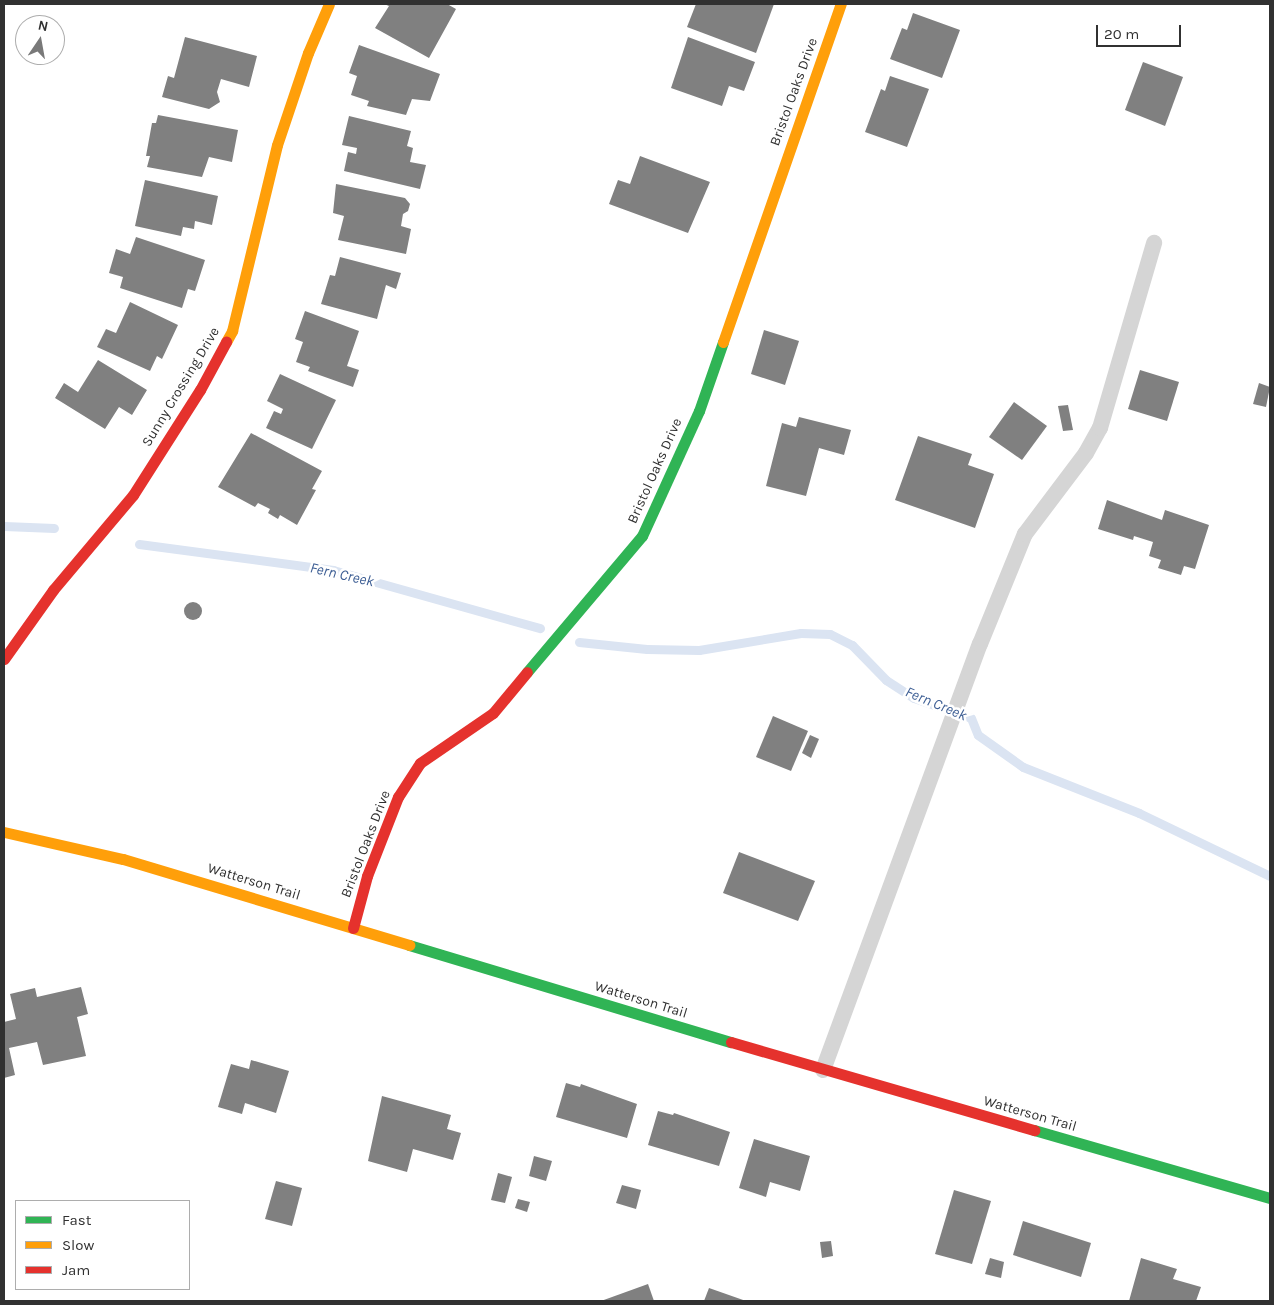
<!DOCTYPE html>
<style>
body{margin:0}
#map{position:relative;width:1274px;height:1305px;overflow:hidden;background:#fff;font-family:Karla,sans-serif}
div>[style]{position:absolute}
.stream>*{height:9px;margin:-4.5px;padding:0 4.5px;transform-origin:4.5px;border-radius:4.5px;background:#dbe4f2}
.building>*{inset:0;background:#808080}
.round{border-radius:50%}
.lane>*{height:16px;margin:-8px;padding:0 8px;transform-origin:8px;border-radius:8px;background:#d5d5d5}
.fast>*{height:11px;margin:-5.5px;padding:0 5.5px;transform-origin:5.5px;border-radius:5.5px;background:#30b455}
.slow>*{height:11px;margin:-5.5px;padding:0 5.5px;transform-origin:5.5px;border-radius:5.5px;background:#ff9f0a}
.jam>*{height:11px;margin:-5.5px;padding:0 5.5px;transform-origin:5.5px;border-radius:5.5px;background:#e5322d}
span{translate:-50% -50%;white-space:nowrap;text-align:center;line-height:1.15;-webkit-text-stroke:5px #fff;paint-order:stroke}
.street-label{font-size:14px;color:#313131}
.water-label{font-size:15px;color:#3d5e94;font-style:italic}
.frame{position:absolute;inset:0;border:5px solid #313131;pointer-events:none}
.legend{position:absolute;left:15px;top:1200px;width:175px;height:90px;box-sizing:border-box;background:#fff;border:1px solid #adadad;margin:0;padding:6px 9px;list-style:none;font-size:15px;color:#313131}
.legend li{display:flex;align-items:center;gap:10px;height:25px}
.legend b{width:25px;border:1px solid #adadad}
.north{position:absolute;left:15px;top:15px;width:50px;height:50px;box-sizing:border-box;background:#fff;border:1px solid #adadad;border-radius:50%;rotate:12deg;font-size:14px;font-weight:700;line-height:20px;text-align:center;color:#313131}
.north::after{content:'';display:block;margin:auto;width:18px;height:22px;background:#797979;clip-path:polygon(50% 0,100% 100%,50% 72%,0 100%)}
.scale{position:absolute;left:1096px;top:25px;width:85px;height:22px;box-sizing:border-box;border:2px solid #313131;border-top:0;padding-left:6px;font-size:15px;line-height:18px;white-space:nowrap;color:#313131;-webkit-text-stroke:4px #fff;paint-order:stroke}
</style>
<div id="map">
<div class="stream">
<i style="left:4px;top:526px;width:50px;rotate:2.3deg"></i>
<i style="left:139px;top:544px;width:196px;rotate:7.6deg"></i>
<i style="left:333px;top:570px;width:215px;rotate:15.7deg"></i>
<i style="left:579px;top:642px;width:68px;rotate:5.9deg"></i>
<i style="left:647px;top:649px;width:52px;rotate:1.1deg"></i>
<i style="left:699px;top:650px;width:103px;rotate:-9.5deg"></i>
<i style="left:801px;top:633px;width:29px;rotate:2deg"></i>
<i style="left:830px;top:634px;width:25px;rotate:27deg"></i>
<i style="left:852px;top:645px;width:49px;rotate:45.8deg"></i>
<i style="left:886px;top:680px;width:33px;rotate:33deg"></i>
<i style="left:914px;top:698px;width:60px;rotate:19.3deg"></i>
<i style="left:971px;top:718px;width:18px;rotate:68deg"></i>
<i style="left:978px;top:735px;width:55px;rotate:35.4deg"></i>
<i style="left:1023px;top:767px;width:125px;rotate:21.6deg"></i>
<i style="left:1139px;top:813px;width:145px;rotate:25.7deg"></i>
</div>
<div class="building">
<i style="clip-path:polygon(384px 4px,447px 4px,456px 9px,429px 58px,375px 28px,389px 6px)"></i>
<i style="clip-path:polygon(696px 4px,774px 4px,756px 53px,687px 27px)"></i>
<i style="clip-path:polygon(913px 13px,960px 30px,942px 78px,890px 59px,902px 28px,907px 30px)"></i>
<i style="clip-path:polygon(185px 37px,257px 56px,249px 87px,221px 79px,217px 92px,220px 102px,209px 109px,162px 97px,168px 76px,174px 78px)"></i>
<i style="clip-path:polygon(688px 37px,755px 62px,744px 91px,729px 86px,722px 106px,671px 88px)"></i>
<i style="clip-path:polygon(359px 45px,440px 74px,430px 101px,412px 99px,406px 115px,367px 106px,369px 101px,351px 95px,357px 76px,349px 73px)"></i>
<i style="clip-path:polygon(1143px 62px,1183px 77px,1165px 126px,1125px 110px)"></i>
<i style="clip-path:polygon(890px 76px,929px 89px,907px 147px,865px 132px,881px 89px,885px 91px)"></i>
<i style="clip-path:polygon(158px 115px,238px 130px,232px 162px,209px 157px,202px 177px,147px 167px,150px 156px,146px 156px,152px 123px,156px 123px)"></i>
<i style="clip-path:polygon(349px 116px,411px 131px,407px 146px,413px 148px,410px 162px,426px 165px,420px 189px,344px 171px,348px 152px,356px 154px,357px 148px,342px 145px)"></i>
<i style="clip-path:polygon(640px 156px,710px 182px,688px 233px,609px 204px,618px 180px,630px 184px)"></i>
<i style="clip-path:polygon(145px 180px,218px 196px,212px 225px,195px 221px,194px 229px,183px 227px,181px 236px,135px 226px)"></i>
<i style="clip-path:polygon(336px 184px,405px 198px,410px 204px,408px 211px,403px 214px,401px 226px,411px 229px,406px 254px,338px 240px,344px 216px,333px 213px)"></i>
<i style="clip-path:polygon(136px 237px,205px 260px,195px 291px,188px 289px,182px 308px,120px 288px,123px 277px,109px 273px,116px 249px,130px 254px)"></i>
<i style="clip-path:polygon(340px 257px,401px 273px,396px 289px,386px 285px,377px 319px,321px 304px,330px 275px,335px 276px)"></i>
<i style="clip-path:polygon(130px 302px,178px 325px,162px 359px,157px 356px,150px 371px,97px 347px,106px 329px,116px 333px)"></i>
<i style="clip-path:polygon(305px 311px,359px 331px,347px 366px,359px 370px,353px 387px,308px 371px,310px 367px,296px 362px,303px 342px,295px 339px)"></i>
<i style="clip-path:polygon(764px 330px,799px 341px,785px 385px,751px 374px)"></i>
<i style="clip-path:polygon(98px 360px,147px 390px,132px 415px,119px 407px,105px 429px,55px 398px,64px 383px,78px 392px)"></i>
<i style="clip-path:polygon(1140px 370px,1179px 382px,1167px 421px,1128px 409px)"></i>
<i style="clip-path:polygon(280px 374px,336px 400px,312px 449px,266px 428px,274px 411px,281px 414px,283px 409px,267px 401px)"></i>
<i style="clip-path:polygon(1259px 383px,1270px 387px,1266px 407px,1253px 404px)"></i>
<i style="clip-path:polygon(1014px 402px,1047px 426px,1022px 460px,989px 437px)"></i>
<i style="clip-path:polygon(1068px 405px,1073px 430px,1063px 431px,1058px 406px)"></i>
<i style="clip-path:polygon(799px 417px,851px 430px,844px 455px,819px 448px,806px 496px,766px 486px,782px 423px,796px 427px)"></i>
<i style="clip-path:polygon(251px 433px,322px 471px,312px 489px,316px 490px,297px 525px,280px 515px,278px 519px,268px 513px,270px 509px,258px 503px,255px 507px,218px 487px)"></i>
<i style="clip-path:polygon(918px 436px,972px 454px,968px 465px,994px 474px,975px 528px,895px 500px)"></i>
<i style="clip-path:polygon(1107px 500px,1162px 520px,1165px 510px,1209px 525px,1195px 569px,1184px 566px,1181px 575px,1158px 568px,1161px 560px,1149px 556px,1153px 542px,1134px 536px,1133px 540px,1098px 529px)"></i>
<i class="round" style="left:184px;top:602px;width:18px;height:18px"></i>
<i style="clip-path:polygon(773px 716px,808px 731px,791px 771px,756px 757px)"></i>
<i style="clip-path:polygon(810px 735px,819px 739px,811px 758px,802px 753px)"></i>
<i style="clip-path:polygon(739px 852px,815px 881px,798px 921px,723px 893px)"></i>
<i style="clip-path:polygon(81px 987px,88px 1014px,77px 1017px,86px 1056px,43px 1065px,37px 1042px,9px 1048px,15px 1075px,4px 1078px,4px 1022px,16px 1019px,10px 994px,35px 988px,37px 997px)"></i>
<i style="clip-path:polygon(251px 1060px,289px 1071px,276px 1113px,245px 1103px,242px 1114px,218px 1107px,231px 1064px,249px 1069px)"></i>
<i style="clip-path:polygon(566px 1083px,580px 1087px,581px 1084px,637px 1104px,627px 1138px,556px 1117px)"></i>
<i style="clip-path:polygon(382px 1096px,451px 1115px,447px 1129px,461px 1133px,453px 1160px,413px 1149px,407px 1172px,368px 1161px)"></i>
<i style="clip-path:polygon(658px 1111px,673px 1115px,674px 1113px,730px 1132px,719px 1166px,648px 1145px)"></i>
<i style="clip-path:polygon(754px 1139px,810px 1156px,800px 1191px,770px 1182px,766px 1197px,739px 1188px)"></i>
<i style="clip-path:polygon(534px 1156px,552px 1161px,546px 1181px,529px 1176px)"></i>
<i style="clip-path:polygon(498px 1173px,512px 1177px,505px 1203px,491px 1200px)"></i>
<i style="clip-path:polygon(276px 1181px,302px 1188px,292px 1226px,265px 1219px)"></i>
<i style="clip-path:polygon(622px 1185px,641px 1190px,636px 1209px,616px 1203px)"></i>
<i style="clip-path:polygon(954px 1190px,991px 1201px,972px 1264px,935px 1254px)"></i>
<i style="clip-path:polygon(518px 1199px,530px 1202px,527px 1212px,515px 1208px)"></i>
<i style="clip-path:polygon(1023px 1221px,1091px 1243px,1081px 1277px,1013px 1255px)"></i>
<i style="clip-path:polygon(831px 1241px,833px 1256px,822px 1258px,820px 1242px)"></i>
<i style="clip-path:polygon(990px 1258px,1004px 1262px,1001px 1278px,985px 1274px)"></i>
<i style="clip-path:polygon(1141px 1258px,1177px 1269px,1173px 1279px,1201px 1287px,1196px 1301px,1129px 1301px)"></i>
<i style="clip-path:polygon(648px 1284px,654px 1301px,601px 1301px)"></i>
<i style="clip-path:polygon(709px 1288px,746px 1301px,704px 1301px)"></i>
</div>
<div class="lane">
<i style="left:823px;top:1070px;width:454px;rotate:-69.8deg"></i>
<i style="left:980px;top:644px;width:119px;rotate:-67.8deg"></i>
<i style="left:1025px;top:534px;width:101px;rotate:-53deg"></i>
<i style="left:1086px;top:453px;width:29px;rotate:-61deg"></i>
<i style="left:1100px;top:428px;width:193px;rotate:-73.7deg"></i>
</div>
<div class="fast">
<i style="left:527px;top:672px;width:178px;rotate:-49.8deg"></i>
<i style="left:642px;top:536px;width:137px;rotate:-65.5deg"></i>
<i style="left:699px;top:411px;width:73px;rotate:-70.8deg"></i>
<i style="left:409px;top:945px;width:336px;rotate:16.8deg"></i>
<i style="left:1034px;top:1130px;width:246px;rotate:16.1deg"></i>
</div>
<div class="slow">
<i style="left:226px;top:342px;width:13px;rotate:-61deg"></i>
<i style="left:232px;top:331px;width:191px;rotate:-76.4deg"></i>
<i style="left:277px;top:145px;width:97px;rotate:-71.4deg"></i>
<i style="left:308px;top:53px;width:53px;rotate:-66.8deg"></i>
<i style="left:723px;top:342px;width:358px;rotate:-70.8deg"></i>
<i style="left:4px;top:832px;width:122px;rotate:12.8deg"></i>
<i style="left:123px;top:859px;width:299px;rotate:16.7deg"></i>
</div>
<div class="jam">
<i style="left:4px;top:659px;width:85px;rotate:-54.6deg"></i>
<i style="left:53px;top:590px;width:124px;rotate:-49.9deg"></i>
<i style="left:133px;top:495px;width:125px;rotate:-57.5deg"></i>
<i style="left:200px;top:390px;width:55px;rotate:-61.6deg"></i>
<i style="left:353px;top:928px;width:54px;rotate:-74.9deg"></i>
<i style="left:367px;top:876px;width:85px;rotate:-68.6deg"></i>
<i style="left:398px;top:797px;width:40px;rotate:-57.1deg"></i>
<i style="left:420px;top:763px;width:88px;rotate:-34.4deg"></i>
<i style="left:493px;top:713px;width:53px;rotate:-50.3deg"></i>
<i style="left:731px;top:1042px;width:316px;rotate:16.2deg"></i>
</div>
<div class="street-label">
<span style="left:794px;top:92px;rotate:-70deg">Bristol Oaks Drive</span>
<span style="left:181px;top:387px;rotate:-59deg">Sunny Crossing Drive</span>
<span style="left:655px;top:471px;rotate:-66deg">Bristol Oaks Drive</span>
<span style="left:366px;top:844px;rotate:-69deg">Bristol Oaks Drive</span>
<span style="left:254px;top:882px;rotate:17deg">Watterson Trail</span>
<span style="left:641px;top:1000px;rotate:17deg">Watterson Trail</span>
<span style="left:1030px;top:1114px;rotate:16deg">Watterson Trail</span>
</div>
<div class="water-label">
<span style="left:342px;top:575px;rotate:13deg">Fern Creek</span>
<span style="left:936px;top:704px;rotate:23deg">Fern Creek</span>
</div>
<div class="frame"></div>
<ul class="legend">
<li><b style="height:6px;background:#30b455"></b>Fast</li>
<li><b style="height:6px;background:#ff9f0a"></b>Slow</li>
<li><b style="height:6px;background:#e5322d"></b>Jam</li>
</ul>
<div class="north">N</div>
<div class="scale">20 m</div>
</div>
